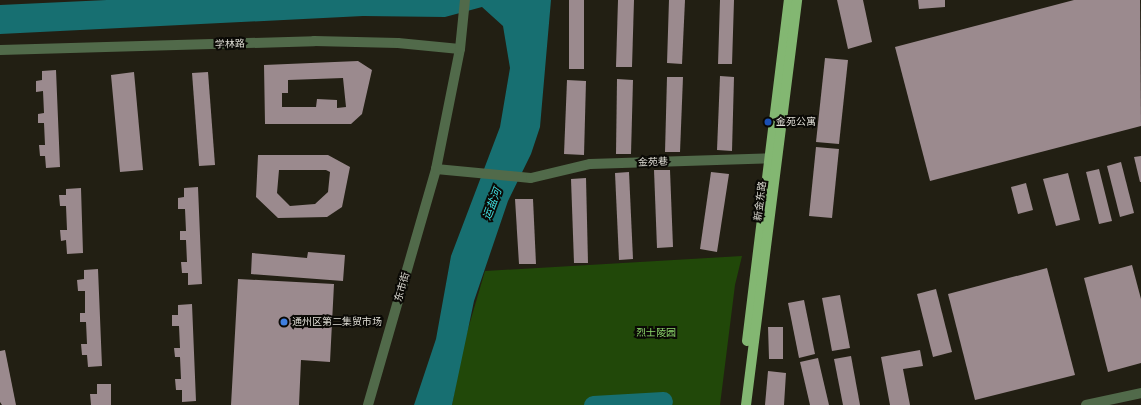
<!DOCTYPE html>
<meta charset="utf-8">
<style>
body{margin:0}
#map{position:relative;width:1141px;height:405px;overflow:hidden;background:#221f13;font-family:"Golos Text","Noto Sans SC",sans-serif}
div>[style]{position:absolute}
.green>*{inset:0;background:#214809}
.water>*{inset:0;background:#176f71}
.river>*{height:19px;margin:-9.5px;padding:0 9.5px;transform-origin:9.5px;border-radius:9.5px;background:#176f71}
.building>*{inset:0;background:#9b8a8e}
.minor>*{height:10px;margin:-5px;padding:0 5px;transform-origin:5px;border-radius:5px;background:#516a4a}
.major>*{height:10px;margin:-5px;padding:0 5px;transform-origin:5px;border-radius:5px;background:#83b772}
.dots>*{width:11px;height:11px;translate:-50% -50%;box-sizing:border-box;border:2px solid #0a0905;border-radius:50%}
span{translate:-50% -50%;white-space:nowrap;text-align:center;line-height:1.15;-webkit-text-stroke:4px #0a0905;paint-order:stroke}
.street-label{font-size:10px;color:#dfddd5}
.poi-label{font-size:10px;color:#dfddd5}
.left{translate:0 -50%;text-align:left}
.park-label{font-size:10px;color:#8ed86c}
.water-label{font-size:11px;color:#41e1e4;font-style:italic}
</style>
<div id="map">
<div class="green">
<i style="clip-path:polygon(742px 256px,735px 285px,720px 405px,452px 405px,463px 346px,485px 271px)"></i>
</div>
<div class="water">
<i style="clip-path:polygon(107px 0,551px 0,540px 127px,531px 154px,508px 201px,474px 301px,452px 405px,414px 405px,436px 339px,451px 256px,500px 127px,510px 68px,503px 26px,482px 7px,445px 17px,363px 16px,0 34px,0 5px)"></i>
</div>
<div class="river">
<i style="left:593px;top:405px;width:70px;rotate:-3.3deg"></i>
</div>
<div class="building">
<i style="clip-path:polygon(569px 0,584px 0,584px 69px,569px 69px)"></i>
<i style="clip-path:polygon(618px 0,634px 0,632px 67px,616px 67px)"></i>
<i style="clip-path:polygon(669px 0,685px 0,682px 64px,667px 63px)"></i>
<i style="clip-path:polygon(720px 0,734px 0,732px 64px,718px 64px)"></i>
<i style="clip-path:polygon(837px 0,863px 0,872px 42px,848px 49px)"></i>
<i style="clip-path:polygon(918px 0,945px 0,945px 7px,919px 9px)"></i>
<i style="clip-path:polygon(1074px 0,1140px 0,1141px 126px,930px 181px,895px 47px)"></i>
<i style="clip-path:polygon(825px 58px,848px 60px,839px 144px,816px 142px)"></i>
<i style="clip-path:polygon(evenodd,358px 61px,372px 70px,362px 114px,351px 124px,265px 124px,264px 65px,358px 61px,343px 78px,346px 107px,337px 108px,337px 100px,317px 99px,316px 107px,282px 107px,282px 93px,288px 93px,288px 80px,343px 78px)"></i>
<i style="clip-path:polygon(56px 70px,60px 167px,46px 168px,45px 156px,40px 156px,39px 145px,45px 145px,44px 123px,38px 123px,38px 114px,44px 113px,43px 91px,36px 92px,36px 81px,42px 80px,42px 71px)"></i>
<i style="clip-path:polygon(134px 72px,143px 170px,120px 172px,111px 75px)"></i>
<i style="clip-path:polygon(208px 72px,215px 165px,199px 166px,192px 73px)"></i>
<i style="clip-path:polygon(720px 76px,734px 77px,732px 151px,717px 150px)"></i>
<i style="clip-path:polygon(667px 77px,683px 77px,680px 152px,665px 152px)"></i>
<i style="clip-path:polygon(617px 79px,633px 80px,631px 154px,616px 154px)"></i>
<i style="clip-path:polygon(567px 80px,586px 81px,584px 155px,564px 154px)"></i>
<i style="clip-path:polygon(816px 147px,839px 149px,832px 218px,809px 216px)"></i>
<i style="clip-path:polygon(evenodd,258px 155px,328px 155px,350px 167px,342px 207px,327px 217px,278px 218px,256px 197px,258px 155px,279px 170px,326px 170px,330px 172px,328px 192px,315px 204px,290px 206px,277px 193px,279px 170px)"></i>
<i style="clip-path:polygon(1141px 156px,1141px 182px,1140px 182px,1134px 157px)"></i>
<i style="clip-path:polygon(1121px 162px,1134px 213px,1120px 217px,1107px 166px)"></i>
<i style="clip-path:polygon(1099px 169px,1112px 221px,1099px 224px,1086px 172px)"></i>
<i style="clip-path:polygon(654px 170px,670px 170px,673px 247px,657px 248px)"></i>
<i style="clip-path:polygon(629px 172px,633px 259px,619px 260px,615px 173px)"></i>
<i style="clip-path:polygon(711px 172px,729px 174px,717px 252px,700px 249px)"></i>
<i style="clip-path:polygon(1068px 173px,1080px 220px,1056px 226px,1043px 179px)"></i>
<i style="clip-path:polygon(586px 178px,588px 263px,574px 263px,571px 179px)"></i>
<i style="clip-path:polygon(1026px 183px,1033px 210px,1018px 214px,1011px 187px)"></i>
<i style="clip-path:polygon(198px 187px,202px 284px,188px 285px,188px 273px,182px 273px,181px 262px,187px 262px,186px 240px,180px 240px,180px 231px,186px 231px,185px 209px,178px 209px,178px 198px,184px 197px,184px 188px)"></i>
<i style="clip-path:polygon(81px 188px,83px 253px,67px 254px,66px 240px,61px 241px,60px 230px,67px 230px,66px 206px,60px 206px,59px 195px,66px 195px,66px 189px)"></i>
<i style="clip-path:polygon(515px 199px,533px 199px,536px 264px,519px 264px)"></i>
<i style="clip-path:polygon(308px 252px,345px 255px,343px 281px,251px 274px,252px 253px,307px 258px)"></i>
<i style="clip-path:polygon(1132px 265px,1141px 299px,1141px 363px,1108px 372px,1084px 278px)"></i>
<i style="clip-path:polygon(1047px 268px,1075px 375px,975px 400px,948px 294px)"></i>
<i style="clip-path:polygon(98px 269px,102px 366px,88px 367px,87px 355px,82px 355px,81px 344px,87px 344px,86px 322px,80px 322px,80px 313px,85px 313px,85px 291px,78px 291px,77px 280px,84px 279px,84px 270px)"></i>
<i style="clip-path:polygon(238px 279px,334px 284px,330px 362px,301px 360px,299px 405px,231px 405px)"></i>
<i style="clip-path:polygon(936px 289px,952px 352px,933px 357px,917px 294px)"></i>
<i style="clip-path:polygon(840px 295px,850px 348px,832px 351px,822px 298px)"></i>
<i style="clip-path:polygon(804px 300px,815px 354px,799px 358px,788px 303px)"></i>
<i style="clip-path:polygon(192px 304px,196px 401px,182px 402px,182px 390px,176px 390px,175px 379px,181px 379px,180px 357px,175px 357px,174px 348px,180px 348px,179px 326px,172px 326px,172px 315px,178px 315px,178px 305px)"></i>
<i style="clip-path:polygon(768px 327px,783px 327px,783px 359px,769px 359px)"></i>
<i style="clip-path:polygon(5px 350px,16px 405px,2px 405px,0 402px,0 351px)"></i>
<i style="clip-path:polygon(920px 350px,923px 366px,903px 369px,910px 405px,890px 405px,881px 357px)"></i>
<i style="clip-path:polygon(851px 356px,860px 405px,843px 405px,834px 359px)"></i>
<i style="clip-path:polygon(818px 358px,829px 405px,810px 405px,800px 362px)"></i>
<i style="clip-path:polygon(768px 371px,786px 373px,784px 405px,765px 405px)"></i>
<i style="clip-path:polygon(97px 384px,111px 384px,111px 405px,91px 405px,90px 394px,97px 394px)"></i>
</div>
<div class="minor">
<i style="left:0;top:50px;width:314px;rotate:-1.6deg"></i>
<i style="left:314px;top:41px;width:84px;rotate:1.4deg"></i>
<i style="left:398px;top:43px;width:62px;rotate:5.5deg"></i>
<i style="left:436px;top:169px;width:95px;rotate:5.4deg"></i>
<i style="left:531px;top:178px;width:61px;rotate:-13.3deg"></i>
<i style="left:590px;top:164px;width:187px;rotate:-1.8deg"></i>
<i style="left:368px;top:405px;width:246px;rotate:-73.9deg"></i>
<i style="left:436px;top:169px;width:122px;rotate:-78.7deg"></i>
<i style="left:460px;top:49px;width:49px;rotate:-84.2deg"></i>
<i style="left:1086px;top:405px;width:56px;rotate:-12.3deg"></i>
</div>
<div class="major">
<i style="left:747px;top:341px;width:344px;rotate:-83deg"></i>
<i style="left:746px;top:405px;width:408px;rotate:-82.8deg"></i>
</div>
<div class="dots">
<i style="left:768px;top:122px;background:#1a4fb4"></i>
<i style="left:284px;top:322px;background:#3f7fe0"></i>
</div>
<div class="street-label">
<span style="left:230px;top:44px;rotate:-2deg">学林路</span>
<span style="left:653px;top:162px;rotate:-2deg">金苑巷</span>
<span style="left:760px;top:201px;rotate:-83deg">新金东路</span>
<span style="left:402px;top:287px;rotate:-74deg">东市街</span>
</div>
<div class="poi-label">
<span class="left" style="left:776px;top:122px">金苑公寓</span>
<span class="left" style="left:292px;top:322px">通州区第二集贸市场</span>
</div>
<div class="park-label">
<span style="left:656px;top:333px">烈士陵园</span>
</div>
<div class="water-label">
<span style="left:492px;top:204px;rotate:-69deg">运盐河</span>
</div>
</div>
